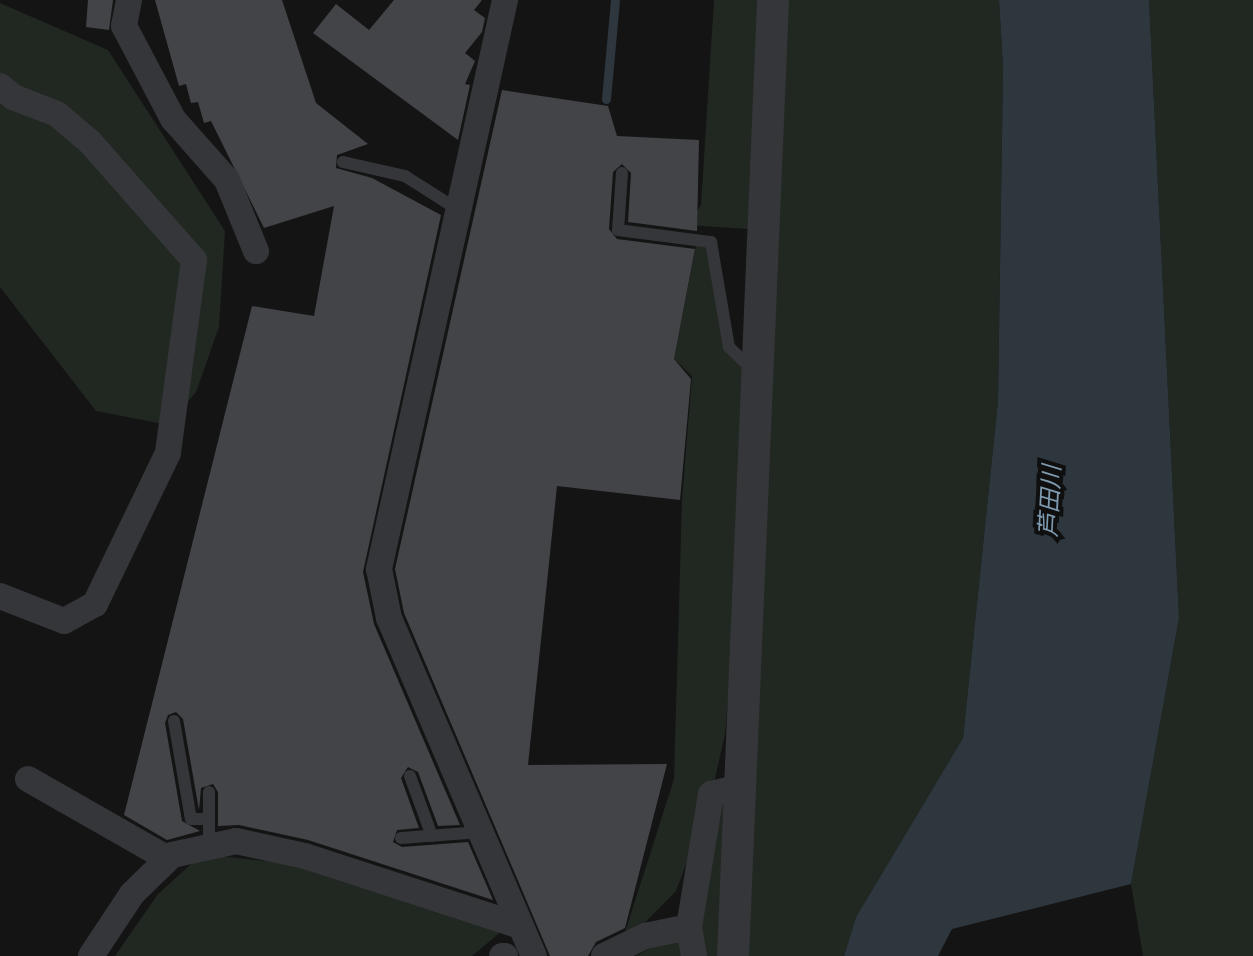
<!DOCTYPE html>
<meta charset="utf-8">
<style>
body{margin:0}
#map{position:relative;width:1253px;height:956px;overflow:hidden;background:#141415;font-family:Raleway,"Noto Sans JP",sans-serif}
div>[style]{position:absolute}
.green>*{inset:0;background:#202821}
.water>*{inset:0;background:#2d373d}
.stream>*{height:9px;margin:-4.5px;padding:0 4.5px;transform-origin:4.5px;border-radius:4.5px;background:#2d373d}
.building>*{inset:0;background:#434448}
.service>*{height:12px;margin:-6px;padding:0 6px;transform-origin:6px;border-radius:6px;background:#35363a}
.minor>*{height:26px;margin:-13px;padding:0 13px;transform-origin:13px;border-radius:13px;background:#35363a}
.tertiary>*{height:32px;margin:-16px;padding:0 16px;transform-origin:16px;border-radius:16px;background:#35363a}
span{translate:-50% -50%;white-space:nowrap;text-align:center;line-height:1.15;-webkit-text-stroke:8px #0f0f10;paint-order:stroke}
.water-label{font-size:24px;color:#7e9aaf;font-style:italic}
</style>
<div id="map">
<div class="green">
<i style="clip-path:polygon(714px 0,759px 0,748px 229px,688px 225px,701px 205px)"></i>
<i style="clip-path:polygon(788px 0,999px 0,1003px 68px,998px 401px,963px 738px,856px 917px,844px 956px,745px 956px)"></i>
<i style="clip-path:polygon(1149px 0,1253px 0,1253px 956px,1143px 956px,1131px 884px,1179px 618px)"></i>
<i style="clip-path:polygon(0 3px,108px 50px,225px 231px,219px 327px,196px 392px,169px 425px,96px 411px,0 287px)"></i>
<i style="clip-path:polygon(697px 240px,711px 242px,727px 339px,757px 374px,725px 734px,710px 801px,740px 787px,733px 956px,636px 956px,689px 927px,707px 808px,676px 891px,620px 948px,674px 779px,682px 500px,692px 376px,674px 359px)"></i>
<i style="clip-path:polygon(202px 854px,300px 865px,502px 931px,472px 956px,115px 956px,158px 894px)"></i>
</div>
<div class="water">
<i style="clip-path:polygon(999px 0,1149px 0,1179px 618px,1131px 884px,952px 929px,938px 956px,844px 956px,856px 917px,963px 738px,998px 401px,1003px 68px)"></i>
</div>
<div class="stream">
<i style="left:606px;top:99px;width:99px;rotate:-84.8deg"></i>
</div>
<div class="building">
<i style="clip-path:polygon(88px 0,113px 0,109px 30px,86px 27px)"></i>
<i style="clip-path:polygon(155px 0,282px 0,316px 103px,368px 144px,337px 155px,336px 168px,372px 178px,441px 215px,363px 572px,374px 624px,460px 825px,438px 826px,418px 772px,408px 767px,401px 778px,419px 828px,397px 830px,393px 842px,402px 847px,468px 842px,493px 900px,308px 840px,239px 825px,218px 826px,218px 792px,213px 784px,201px 788px,199px 810px,183px 719px,176px 712px,168px 715px,165px 723px,182px 821px,200px 831px,167px 840px,124px 815px,252px 306px,314px 316px,334px 206px,264px 228px,211px 121px,204px 123px,198px 102px,191px 103px,186px 84px,179px 86px)"></i>
<i style="clip-path:polygon(394px 0,482px 0,474px 10px,485px 18px,482px 32px,465px 53px,475px 61px,465px 84px,470px 85px,458px 140px,313px 33px,336px 4px,369px 30px)"></i>
<i style="clip-path:polygon(502px 90px,608px 106px,617px 136px,699px 140px,697px 231px,628px 222px,631px 173px,622px 164px,613px 172px,609px 229px,617px 239px,695px 249px,674px 359px,691px 379px,680px 500px,557px 486px,528px 765px,667px 764px,625px 928px,596px 942px,588px 956px,550px 956px,404px 613px,395px 569px)"></i>
</div>
<div class="service">
<i style="left:343px;top:162px;width:64px;rotate:12.7deg"></i>
<i style="left:405px;top:176px;width:65px;rotate:32.5deg"></i>
<i style="left:622px;top:173px;width:57px;rotate:94deg"></i>
<i style="left:618px;top:230px;width:94px;rotate:7.4deg"></i>
<i style="left:711px;top:242px;width:107px;rotate:80.3deg"></i>
<i style="left:729px;top:347px;width:32px;rotate:44deg"></i>
<i style="left:174px;top:721px;width:99px;rotate:80.2deg"></i>
<i style="left:191px;top:819px;width:18px"></i>
<i style="left:410px;top:776px;width:64px;rotate:69.9deg"></i>
<i style="left:209px;top:792px;width:55px;rotate:90deg"></i>
<i style="left:401px;top:838px;width:80px;rotate:-4.3deg"></i>
</div>
<div class="minor">
<i style="left:129px;top:0;width:26px;rotate:101deg"></i>
<i style="left:124px;top:26px;width:105px;rotate:62.2deg"></i>
<i style="left:173px;top:119px;width:81px;rotate:48.5deg"></i>
<i style="left:227px;top:180px;width:77px;rotate:67.8deg"></i>
<i style="left:505px;top:0;width:583px;rotate:102.49deg"></i>
<i style="left:379px;top:569px;width:50px;rotate:78.5deg"></i>
<i style="left:389px;top:618px;width:368px;rotate:66.8deg"></i>
<i style="left:0;top:86px;width:17px;rotate:40deg"></i>
<i style="left:13px;top:97px;width:47px;rotate:21.1deg"></i>
<i style="left:57px;top:114px;width:43px;rotate:40.3deg"></i>
<i style="left:90px;top:142px;width:157px;rotate:48.6deg"></i>
<i style="left:194px;top:260px;width:195px;rotate:97.7deg"></i>
<i style="left:168px;top:453px;width:168px;rotate:115.8deg"></i>
<i style="left:95px;top:604px;width:35px;rotate:151deg"></i>
<i style="left:64px;top:621px;width:69px;rotate:-158.7deg"></i>
<i style="left:28px;top:779px;width:161px;rotate:29.7deg"></i>
<i style="left:91px;top:956px;width:74px;rotate:-56.5deg"></i>
<i style="left:132px;top:894px;width:56px;rotate:-44.3deg"></i>
<i style="left:172px;top:855px;width:66px;rotate:-12.3deg"></i>
<i style="left:236px;top:841px;width:71px;rotate:12.3deg"></i>
<i style="left:305px;top:856px;width:227px;rotate:18deg"></i>
<i style="left:502px;top:956px;width:3px"></i>
<i style="left:604px;top:956px;width:46px;rotate:-26deg"></i>
<i style="left:645px;top:936px;width:45px;rotate:-11.6deg"></i>
<i style="left:694px;top:956px;width:29px;rotate:-100deg"></i>
<i style="left:689px;top:927px;width:135px;rotate:-80.6deg"></i>
<i style="left:711px;top:794px;width:30px;rotate:-14deg"></i>
</div>
<div class="tertiary">
<i style="left:733px;top:956px;width:957px;rotate:-87.6deg"></i>
</div>
<div class="water-label">
<span style="left:1050px;top:501px;rotate:-87deg">芦田川</span>
</div>
</div>
